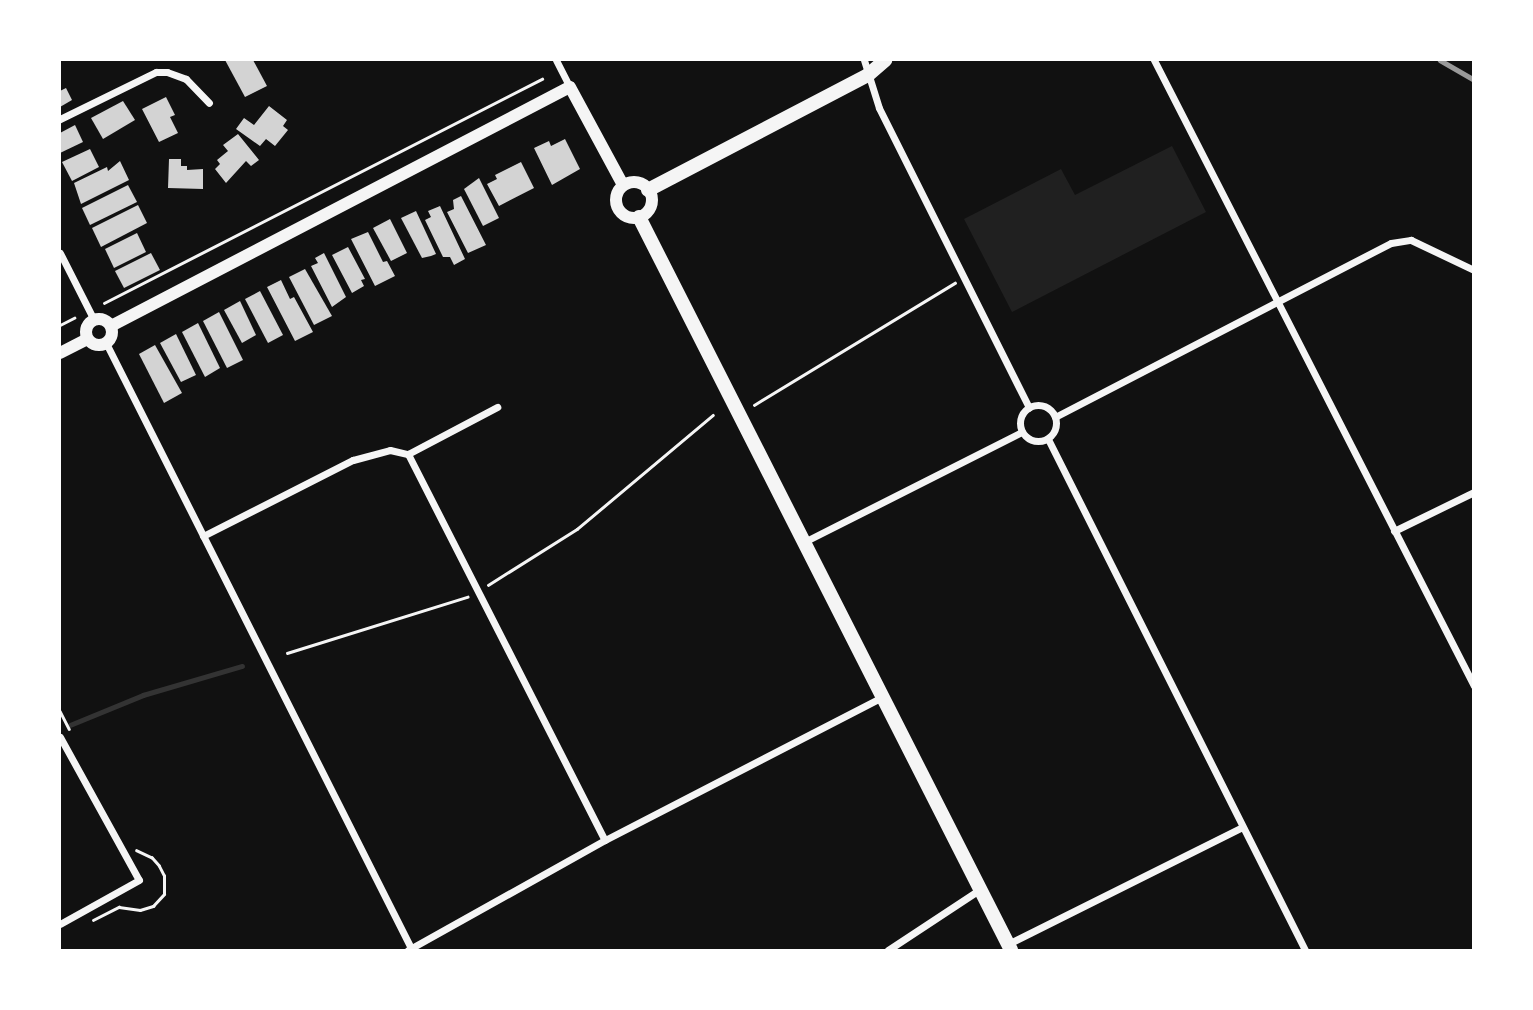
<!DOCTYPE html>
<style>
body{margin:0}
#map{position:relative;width:1533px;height:1010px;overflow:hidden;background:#111;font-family:Rubik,sans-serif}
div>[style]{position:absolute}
.green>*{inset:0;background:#202020}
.stream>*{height:4.5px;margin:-2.25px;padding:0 2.25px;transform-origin:2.25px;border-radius:2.25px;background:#333}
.building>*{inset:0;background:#d3d3d3}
.path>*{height:2.5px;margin:-1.25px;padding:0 1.25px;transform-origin:1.25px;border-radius:1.25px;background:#f5f5f5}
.minor>*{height:7px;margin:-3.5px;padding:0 3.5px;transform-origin:3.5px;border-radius:3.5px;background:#f5f5f5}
.minor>.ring{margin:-3.5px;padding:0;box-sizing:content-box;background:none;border:7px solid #f5f5f5;border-radius:50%}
.tertiary>*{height:12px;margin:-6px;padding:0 6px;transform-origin:6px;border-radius:6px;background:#f5f5f5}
.tertiary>.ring{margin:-6px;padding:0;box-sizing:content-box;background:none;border:12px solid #f5f5f5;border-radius:50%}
.secondary>*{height:14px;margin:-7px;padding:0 7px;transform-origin:7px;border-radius:7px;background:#f5f5f5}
.rail>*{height:4.5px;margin:-2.25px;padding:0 2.25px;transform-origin:2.25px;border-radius:2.25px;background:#9a9a9a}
span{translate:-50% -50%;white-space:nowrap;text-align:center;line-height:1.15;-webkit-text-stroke:7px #fff;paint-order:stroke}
.frame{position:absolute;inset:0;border:61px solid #fff;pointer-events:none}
</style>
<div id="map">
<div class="green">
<i style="clip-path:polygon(1172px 146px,1206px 212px,1012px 312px,964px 219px,1061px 169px,1075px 195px)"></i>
</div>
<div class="stream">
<i style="left:70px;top:725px;width:79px;rotate:-22.3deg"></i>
<i style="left:143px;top:695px;width:103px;rotate:-16.3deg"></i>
</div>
<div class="building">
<i style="clip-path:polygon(225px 60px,253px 60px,267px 86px,245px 97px)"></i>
<i style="clip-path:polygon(66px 88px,72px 100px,60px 107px,60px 91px)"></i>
<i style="clip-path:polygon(166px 97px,175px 115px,170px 117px,178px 133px,159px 142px,142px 109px)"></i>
<i style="clip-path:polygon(123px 101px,135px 120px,103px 139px,91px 118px)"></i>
<i style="clip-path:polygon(269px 106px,287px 120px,283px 126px,288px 130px,275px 146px,266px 139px,260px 146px,236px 129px,244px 118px,254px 125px)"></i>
<i style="clip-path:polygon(75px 125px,83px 142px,60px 153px,60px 133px)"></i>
<i style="clip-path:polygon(238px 134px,259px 160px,251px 166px,246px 161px,226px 183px,215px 169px,220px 164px,217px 160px,228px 151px,223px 145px)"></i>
<i style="clip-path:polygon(565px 139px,580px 169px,552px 185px,534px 148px,549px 141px,551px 146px)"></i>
<i style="clip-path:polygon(90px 149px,99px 167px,72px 181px,62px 162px)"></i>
<i style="clip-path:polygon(169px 159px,181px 159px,181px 166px,187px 166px,187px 170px,203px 169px,203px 189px,168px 188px)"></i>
<i style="clip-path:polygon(120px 161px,129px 180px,81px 204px,74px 183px,107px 167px,108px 171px)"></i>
<i style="clip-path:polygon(521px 162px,534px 188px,499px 206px,487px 184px,497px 179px,495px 175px)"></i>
<i style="clip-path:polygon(479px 178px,499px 218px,483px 226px,464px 189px)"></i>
<i style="clip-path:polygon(128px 185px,137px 202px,90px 225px,82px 208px)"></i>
<i style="clip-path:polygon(461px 196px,486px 245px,468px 253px,447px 212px,454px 209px,453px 200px)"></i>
<i style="clip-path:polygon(138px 205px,147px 223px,101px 247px,92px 228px)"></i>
<i style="clip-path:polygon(440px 206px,465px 259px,454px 265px,450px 257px,443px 257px,425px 220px,431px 217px,428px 211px)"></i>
<i style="clip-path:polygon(416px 211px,436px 254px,431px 256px,422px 258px,401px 218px)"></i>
<i style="clip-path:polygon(390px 219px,407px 253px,391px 261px,373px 228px)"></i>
<i style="clip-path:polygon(368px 232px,383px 262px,387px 261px,395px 276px,375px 286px,351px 239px)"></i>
<i style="clip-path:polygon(137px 233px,146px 252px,114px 268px,105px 249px)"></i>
<i style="clip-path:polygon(348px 247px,365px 279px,361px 280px,364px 286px,352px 293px,332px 255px)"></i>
<i style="clip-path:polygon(151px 253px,160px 270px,124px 288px,115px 271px)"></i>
<i style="clip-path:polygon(324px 253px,346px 297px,332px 307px,311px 266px,318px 263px,315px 258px)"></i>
<i style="clip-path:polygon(305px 269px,332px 316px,314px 325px,289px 277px)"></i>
<i style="clip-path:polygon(281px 280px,290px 299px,294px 297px,313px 332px,295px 341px,267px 287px)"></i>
<i style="clip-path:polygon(260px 291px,283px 335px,268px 343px,245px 299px)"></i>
<i style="clip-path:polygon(240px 301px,256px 335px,242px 343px,224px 310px)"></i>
<i style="clip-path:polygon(219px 312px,243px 360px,227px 368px,203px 321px)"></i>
<i style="clip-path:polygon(198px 323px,220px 368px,205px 377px,182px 332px)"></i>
<i style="clip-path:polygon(176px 334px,196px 375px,181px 382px,160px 343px)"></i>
<i style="clip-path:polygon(155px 345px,182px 393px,164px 403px,139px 354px)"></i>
</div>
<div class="path">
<i style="left:104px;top:303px;width:492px;rotate:-27.1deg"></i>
<i style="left:60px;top:325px;width:16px;rotate:-27deg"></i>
<i style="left:754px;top:405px;width:235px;rotate:-31.3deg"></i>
<i style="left:488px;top:585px;width:105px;rotate:-32.2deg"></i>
<i style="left:577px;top:529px;width:177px;rotate:-40deg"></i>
<i style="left:287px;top:653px;width:189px;rotate:-17.3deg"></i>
<i style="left:60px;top:711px;width:20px;rotate:63deg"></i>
<i style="left:93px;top:920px;width:29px;rotate:-27deg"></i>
<i style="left:119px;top:907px;width:21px;rotate:8deg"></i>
<i style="left:140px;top:910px;width:14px;rotate:-17deg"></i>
<i style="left:153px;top:906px;width:16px;rotate:-47deg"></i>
<i style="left:164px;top:894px;width:18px;rotate:-90deg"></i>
<i style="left:164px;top:876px;width:11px;rotate:-117deg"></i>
<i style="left:159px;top:866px;width:11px;rotate:-131deg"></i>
<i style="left:152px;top:858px;width:17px;rotate:-155deg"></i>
</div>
<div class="minor">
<i style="left:556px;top:60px;width:30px;rotate:63deg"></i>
<i style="left:864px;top:60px;width:50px;rotate:72.6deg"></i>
<i style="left:879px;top:108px;width:335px;rotate:63.4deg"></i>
<i style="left:1154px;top:60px;width:703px;rotate:62.92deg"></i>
<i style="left:60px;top:119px;width:107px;rotate:-26.1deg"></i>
<i style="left:156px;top:72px;width:11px"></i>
<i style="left:167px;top:72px;width:20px;rotate:20deg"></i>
<i style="left:186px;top:79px;width:33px;rotate:46deg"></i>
<i style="left:60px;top:253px;width:75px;rotate:63.1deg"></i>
<i style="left:106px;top:343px;width:678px;rotate:63.25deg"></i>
<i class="ring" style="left:1020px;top:405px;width:29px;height:29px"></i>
<i style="left:1055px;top:417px;width:378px;rotate:-27.4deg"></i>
<i style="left:1391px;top:243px;width:20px;rotate:-9deg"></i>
<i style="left:1411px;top:240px;width:70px;rotate:25.5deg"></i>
<i style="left:1048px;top:439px;width:572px;rotate:63.3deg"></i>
<i style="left:408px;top:454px;width:101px;rotate:-27.8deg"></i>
<i style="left:1394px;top:531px;width:89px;rotate:-26deg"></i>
<i style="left:203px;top:536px;width:168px;rotate:-26.9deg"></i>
<i style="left:353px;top:460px;width:38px;rotate:-15deg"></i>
<i style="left:390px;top:450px;width:18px;rotate:13deg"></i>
<i style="left:408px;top:454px;width:433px;rotate:63deg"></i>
<i style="left:804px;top:542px;width:244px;rotate:-26.8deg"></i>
<i style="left:60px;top:737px;width:163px;rotate:61.1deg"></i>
<i style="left:139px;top:880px;width:90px;rotate:150.9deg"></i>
<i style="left:1008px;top:944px;width:260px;rotate:-26.5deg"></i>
<i style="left:408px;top:950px;width:226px;rotate:-29.2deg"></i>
<i style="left:605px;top:840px;width:309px;rotate:-27.3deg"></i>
<i style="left:888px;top:950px;width:109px;rotate:-33.4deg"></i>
</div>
<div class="tertiary">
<i class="ring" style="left:616px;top:182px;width:24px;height:24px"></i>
<i class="ring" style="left:86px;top:319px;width:14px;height:14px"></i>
<i style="left:111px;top:326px;width:517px;rotate:-27.51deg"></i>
<i style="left:570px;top:87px;width:111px;rotate:61.6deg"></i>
<i style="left:60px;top:353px;width:31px;rotate:-27deg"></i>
</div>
<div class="secondary">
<i style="left:648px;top:190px;width:248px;rotate:-27.6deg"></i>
<i style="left:868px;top:75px;width:23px;rotate:-41deg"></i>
<i style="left:639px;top:217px;width:822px;rotate:63.09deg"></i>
</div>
<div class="rail">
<i style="left:1440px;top:60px;width:39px;rotate:30deg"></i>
</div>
<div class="frame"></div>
</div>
